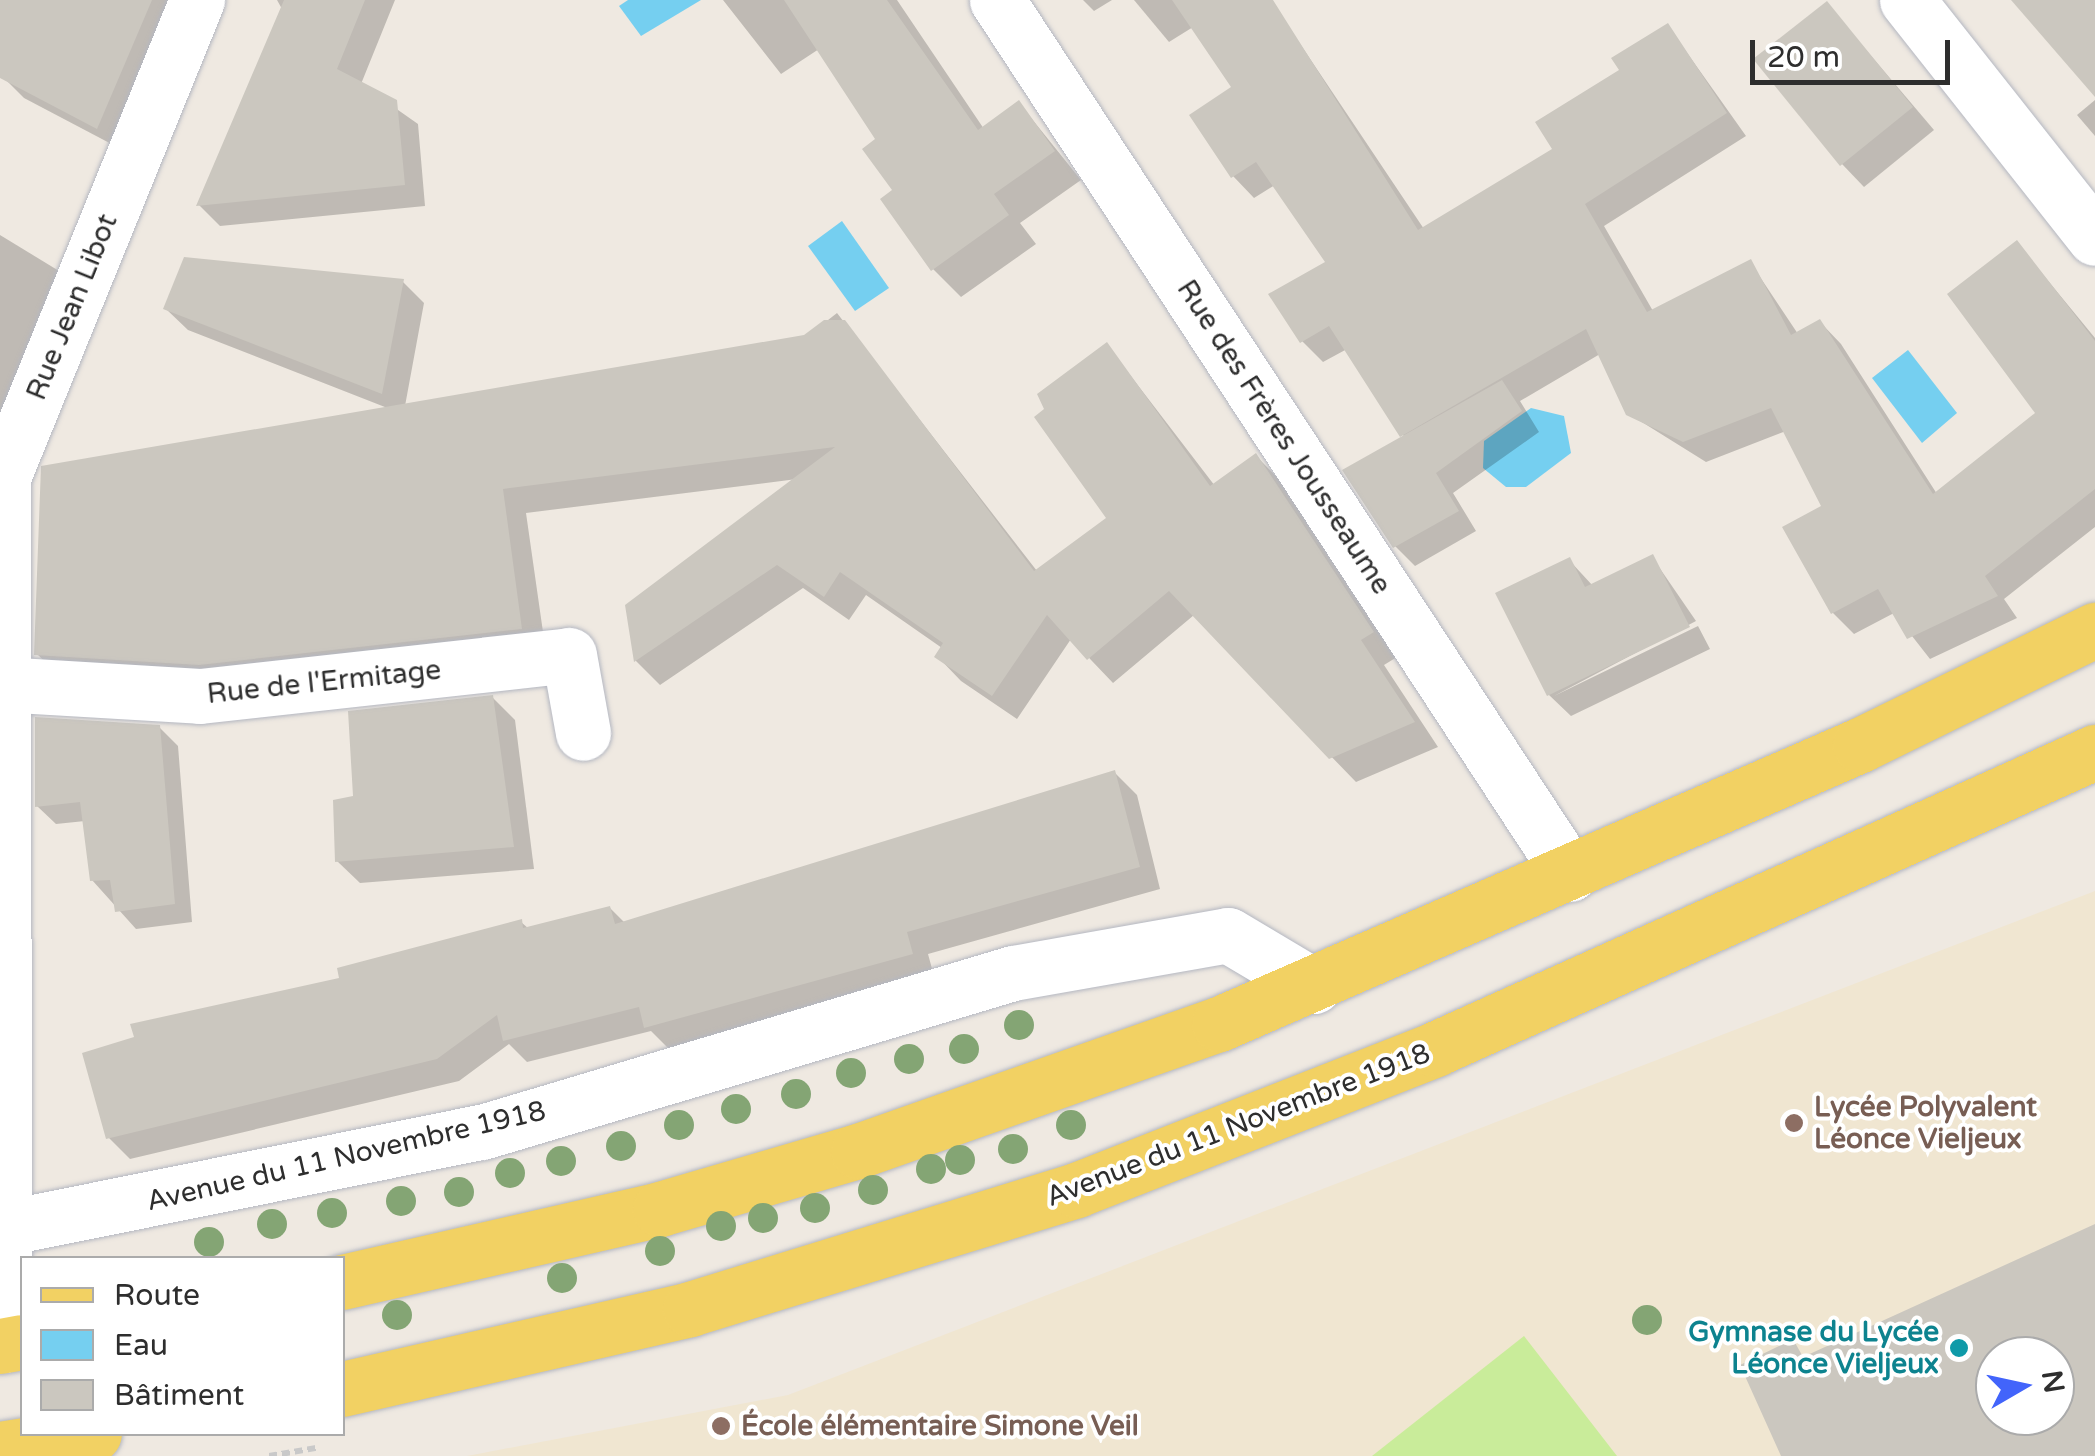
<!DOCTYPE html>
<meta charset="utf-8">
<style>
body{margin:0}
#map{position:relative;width:2095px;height:1456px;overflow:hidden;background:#efe9e1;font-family:"Varela Round",sans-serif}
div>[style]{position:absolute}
.education>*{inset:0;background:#f0e6d1}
.pitch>*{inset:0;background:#c9ec9a}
.water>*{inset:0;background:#75cff0}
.shadow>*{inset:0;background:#0003}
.building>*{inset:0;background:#cbc7bf}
.path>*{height:6px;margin-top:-3px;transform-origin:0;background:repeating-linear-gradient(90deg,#c9c9c9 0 8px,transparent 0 13px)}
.roads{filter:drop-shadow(0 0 2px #b4b7c1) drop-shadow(0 0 2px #b4b7c1)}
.minor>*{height:55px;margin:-27.5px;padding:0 27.5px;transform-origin:27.5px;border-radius:27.5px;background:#fff}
.primary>*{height:55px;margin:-27.5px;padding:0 27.5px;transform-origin:27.5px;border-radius:27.5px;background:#f2d163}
.trees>*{width:30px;height:30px;margin:-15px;border-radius:50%;background:#84a574}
.dots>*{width:28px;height:28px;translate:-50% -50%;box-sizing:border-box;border:5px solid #fff;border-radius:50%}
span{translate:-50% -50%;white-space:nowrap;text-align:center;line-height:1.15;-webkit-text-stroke:8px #fff;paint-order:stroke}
.street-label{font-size:28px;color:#2e2e2e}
.education-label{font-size:28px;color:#785e54;font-weight:700}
.left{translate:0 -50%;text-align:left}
.culture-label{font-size:28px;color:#0d838f;font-weight:700}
.right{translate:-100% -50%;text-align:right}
.legend{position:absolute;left:20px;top:1256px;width:325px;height:180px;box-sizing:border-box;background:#fff;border:2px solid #ababab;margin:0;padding:12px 18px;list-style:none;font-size:30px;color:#2e2e2e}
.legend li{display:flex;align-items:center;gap:20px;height:50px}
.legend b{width:50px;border:2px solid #ababab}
.north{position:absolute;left:1975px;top:1336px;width:100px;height:100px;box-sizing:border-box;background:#fff;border:2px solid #ababab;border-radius:50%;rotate:81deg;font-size:28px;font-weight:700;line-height:40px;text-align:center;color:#2e2e2e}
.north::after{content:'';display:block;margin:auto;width:35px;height:45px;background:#4264fb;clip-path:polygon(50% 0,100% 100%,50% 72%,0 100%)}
.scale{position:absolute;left:1750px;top:40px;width:200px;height:45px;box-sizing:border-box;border:5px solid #2e2e2e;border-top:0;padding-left:12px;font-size:30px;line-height:35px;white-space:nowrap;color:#2e2e2e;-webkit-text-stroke:8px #fff;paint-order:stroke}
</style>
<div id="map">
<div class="education">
<i style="clip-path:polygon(evenodd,2095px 891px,2095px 1456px,467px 1456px,788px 1395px,2095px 891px,1995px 1356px,2055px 1356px,2055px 1416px,1995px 1416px,1995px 1356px)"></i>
</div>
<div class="pitch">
<i style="clip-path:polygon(1524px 1336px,1617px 1456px,1372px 1456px)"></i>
</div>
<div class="water">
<i style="clip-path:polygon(628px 0,701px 0,641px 36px,619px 6px)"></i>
<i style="clip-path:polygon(842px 221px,889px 288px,855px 311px,808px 246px)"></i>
<i style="clip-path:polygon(1908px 350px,1957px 413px,1922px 443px,1872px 378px)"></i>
<i style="clip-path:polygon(1531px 408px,1564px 416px,1571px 453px,1526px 487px,1506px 487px,1483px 468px,1484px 441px)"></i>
</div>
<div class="shadow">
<i style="clip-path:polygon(0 0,182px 0,119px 148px,24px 98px,3px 77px)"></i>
<i style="clip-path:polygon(277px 0,395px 0,361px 84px,418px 124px,425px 206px,220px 226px,199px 205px,282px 9px)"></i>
<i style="clip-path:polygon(723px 0,897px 0,984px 129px,1019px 103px,1081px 180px,1020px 223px,1036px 244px,961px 297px,933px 269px,879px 140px,819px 49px,781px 74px)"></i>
<i style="clip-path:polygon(1083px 0,1112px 0,1094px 11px)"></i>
<i style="clip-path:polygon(1134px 0,1217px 0,1222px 9px,1169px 42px)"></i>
<i style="clip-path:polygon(1827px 4px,1934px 130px,1864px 187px,1842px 164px)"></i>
<i style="clip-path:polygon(1274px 5px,1424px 229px,1556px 150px,1668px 26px,1746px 136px,1604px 226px,1653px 311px,1750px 262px,1798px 334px,1820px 322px,1841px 344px,1937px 494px,2039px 413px,2017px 243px,2095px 338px,2095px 527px,2004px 599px,2017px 618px,1930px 659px,1894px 613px,1854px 634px,1833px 613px,1824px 507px,1786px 431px,1706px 462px,1629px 414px,1600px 354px,1520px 401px,1539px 432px,1453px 493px,1476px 531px,1415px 566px,1395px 546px,1405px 438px,1347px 349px,1323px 362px,1302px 341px,1329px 263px,1275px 185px,1254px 198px,1233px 176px,1234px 88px)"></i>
<i style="clip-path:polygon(2095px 100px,2095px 136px,2077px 115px)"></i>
<i style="clip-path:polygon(0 235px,64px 274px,0 440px)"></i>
<i style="clip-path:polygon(402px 281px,424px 303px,405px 406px,805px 338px,837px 313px,1037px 571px,1109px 519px,1107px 345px,1215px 486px,1256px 456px,1281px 481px,1397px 657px,1384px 665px,1438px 747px,1356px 782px,1194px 615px,1113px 683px,1071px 639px,1017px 719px,961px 681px,937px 656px,942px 648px,866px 595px,849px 620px,803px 588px,660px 685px,636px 661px,628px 606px,797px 479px,526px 513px,546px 653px,62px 678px,37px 654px,390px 409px,188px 330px,166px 309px)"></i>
<i style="clip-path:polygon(1652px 557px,1696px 621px,1554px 696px,1698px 626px,1710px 649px,1571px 716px,1549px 695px,1569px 560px,1593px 586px)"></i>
<i style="clip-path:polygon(492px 697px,515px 720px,534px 869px,360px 883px,337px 861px,356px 798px)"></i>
<i style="clip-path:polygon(159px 727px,178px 746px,192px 922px,136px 929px,92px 880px,85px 821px,56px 824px,37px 806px)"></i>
<i style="clip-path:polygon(1115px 773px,1137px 795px,1160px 889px,928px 954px,934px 976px,669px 1049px,651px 1031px,527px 1062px,509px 1044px,459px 1081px,130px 1159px,108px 1137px,342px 979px,521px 922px,529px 929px,610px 908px,625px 923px)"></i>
</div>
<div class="building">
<i style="clip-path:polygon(0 0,152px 0,97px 129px,0 78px)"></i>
<i style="clip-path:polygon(284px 0,365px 0,337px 69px,397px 100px,405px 185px,196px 206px)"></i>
<i style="clip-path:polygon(784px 0,887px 0,978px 130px,1019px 100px,1055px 151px,994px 194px,1009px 215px,931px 271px,880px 199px,892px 190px,862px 149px,875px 139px)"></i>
<i style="clip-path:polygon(1172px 0,1273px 0,1418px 230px,1552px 149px,1535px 122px,1619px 70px,1611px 58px,1668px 23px,1727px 113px,1585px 204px,1647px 312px,1751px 259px,1791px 335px,1820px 319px,1933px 494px,2035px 413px,1947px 294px,2017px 240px,2095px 341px,2095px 489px,1985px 576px,1998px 596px,1907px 639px,1878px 589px,1831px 614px,1782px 527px,1821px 506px,1771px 408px,1683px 442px,1626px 415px,1586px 329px,1400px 437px,1329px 326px,1300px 343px,1268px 294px,1325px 262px,1256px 162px,1231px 178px,1189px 115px,1231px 87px)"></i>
<i style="clip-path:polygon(2011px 0,2095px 0,2095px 97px)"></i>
<i style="clip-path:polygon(1827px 1px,1913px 107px,1840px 166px,1753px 59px)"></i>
<i style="clip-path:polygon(184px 257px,404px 279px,382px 394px,163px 309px)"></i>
<i style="clip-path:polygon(824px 320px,845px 320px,1034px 571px,1106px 518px,1034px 417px,1044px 409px,1037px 394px,1107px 342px,1210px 486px,1256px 453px,1374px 632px,1361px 640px,1415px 722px,1329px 759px,1169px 591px,1087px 660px,1047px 615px,992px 696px,934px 657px,943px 643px,840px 572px,824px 597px,777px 565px,634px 662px,625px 605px,835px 447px,503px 489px,522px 629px,199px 665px,34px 655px,41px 466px,804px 335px)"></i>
<i style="clip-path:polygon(1502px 380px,1522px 411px,1436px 473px,1459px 511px,1393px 548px,1342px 470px)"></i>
<i style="clip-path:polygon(1653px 554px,1690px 627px,1547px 696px,1495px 593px,1570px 557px,1585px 587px)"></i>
<i style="clip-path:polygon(493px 695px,514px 847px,335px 862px,333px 800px,353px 796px,348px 711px)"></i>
<i style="clip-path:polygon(35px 717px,160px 725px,175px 904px,115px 912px,110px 880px,90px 881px,80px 802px,35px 807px)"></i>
<i style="clip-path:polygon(1115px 770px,1140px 867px,907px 932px,913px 954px,644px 1028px,639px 1007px,503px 1041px,497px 1015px,437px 1059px,106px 1139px,82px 1053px,134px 1037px,130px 1024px,339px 978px,337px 968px,522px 919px,523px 928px,610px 906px,615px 924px)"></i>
<i style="clip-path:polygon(evenodd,2095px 1224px,2095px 1456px,1781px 1456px,1740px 1365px,1793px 1339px,1803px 1357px,2095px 1224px,1995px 1356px,2055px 1356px,2055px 1416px,1995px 1416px,1995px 1356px)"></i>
</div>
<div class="path">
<i style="left:269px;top:1456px;width:48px;rotate:-9.7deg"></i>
</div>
<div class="roads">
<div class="minor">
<i style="left:997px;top:0;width:1045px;rotate:56.75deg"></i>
<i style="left:1907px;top:0;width:303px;rotate:51.7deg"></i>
<i style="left:0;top:684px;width:200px;rotate:3.4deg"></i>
<i style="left:200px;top:696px;width:371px;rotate:-6.3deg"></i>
<i style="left:569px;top:655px;width:79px;rotate:79.8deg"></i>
<i style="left:4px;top:1228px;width:488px;rotate:-11.4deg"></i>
<i style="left:482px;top:1132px;width:554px;rotate:-16.67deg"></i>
<i style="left:1013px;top:973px;width:218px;rotate:-10deg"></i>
<i style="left:1228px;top:935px;width:100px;rotate:30.7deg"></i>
<i style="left:4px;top:1345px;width:868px;rotate:-90.07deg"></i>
<i style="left:3px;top:477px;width:515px;rotate:-67.87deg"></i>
</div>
<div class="primary">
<i style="left:342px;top:1282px;width:326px;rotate:-12.9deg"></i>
<i style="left:660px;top:1209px;width:206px;rotate:-16.3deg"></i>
<i style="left:858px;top:1151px;width:383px;rotate:-19.4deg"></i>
<i style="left:1219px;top:1024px;width:699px;rotate:-23.52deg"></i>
<i style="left:1860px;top:745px;width:262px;rotate:-26.1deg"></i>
<i style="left:0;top:1346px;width:22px;rotate:-10deg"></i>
<i style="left:342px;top:1389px;width:357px;rotate:-12.9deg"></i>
<i style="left:690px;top:1309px;width:404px;rotate:-17.1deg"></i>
<i style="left:1076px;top:1190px;width:386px;rotate:-21.4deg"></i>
<i style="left:1435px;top:1049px;width:724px;rotate:-24.23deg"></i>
<i style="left:0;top:1449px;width:95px;rotate:-9.1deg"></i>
</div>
</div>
<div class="trees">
<i style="left:1019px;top:1025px"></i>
<i style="left:964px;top:1049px"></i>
<i style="left:909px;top:1059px"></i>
<i style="left:851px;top:1073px"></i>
<i style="left:796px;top:1094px"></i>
<i style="left:736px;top:1109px"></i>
<i style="left:679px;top:1125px"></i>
<i style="left:1071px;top:1125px"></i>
<i style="left:621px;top:1146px"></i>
<i style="left:1013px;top:1149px"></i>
<i style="left:960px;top:1160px"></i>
<i style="left:561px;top:1161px"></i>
<i style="left:931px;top:1169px"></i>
<i style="left:510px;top:1173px"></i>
<i style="left:873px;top:1190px"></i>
<i style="left:459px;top:1192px"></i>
<i style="left:401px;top:1201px"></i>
<i style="left:815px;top:1208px"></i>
<i style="left:332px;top:1213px"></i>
<i style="left:763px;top:1218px"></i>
<i style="left:272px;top:1224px"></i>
<i style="left:721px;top:1226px"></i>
<i style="left:209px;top:1242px"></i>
<i style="left:660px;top:1251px"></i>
<i style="left:562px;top:1278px"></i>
<i style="left:397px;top:1315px"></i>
<i style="left:1647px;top:1320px"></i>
</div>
<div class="dots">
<i style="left:1794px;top:1123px;background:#8d6e63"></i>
<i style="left:1959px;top:1348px;background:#0f9aa8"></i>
<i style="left:721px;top:1426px;background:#8d6e63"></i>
</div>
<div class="street-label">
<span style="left:72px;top:307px;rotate:-68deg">Rue Jean Libot</span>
<span style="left:1284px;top:437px;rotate:57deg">Rue des Frères Jousseaume</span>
<span style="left:324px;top:682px;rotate:-6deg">Rue de l'Ermitage</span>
<span style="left:1238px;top:1125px;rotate:-21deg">Avenue du 11 Novembre 1918</span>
<span style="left:346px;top:1156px;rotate:-13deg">Avenue du 11 Novembre 1918</span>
</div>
<div class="education-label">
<span class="left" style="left:1814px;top:1123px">Lycée Polyvalent<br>Léonce Vieljeux</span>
<span class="left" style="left:741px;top:1426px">École élémentaire Simone Veil</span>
</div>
<div class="culture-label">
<span class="right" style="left:1939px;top:1348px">Gymnase du Lycée<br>Léonce Vieljeux</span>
</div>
<ul class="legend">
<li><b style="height:12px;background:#f2d163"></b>Route</li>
<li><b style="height:28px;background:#75cff0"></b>Eau</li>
<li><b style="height:28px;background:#cbc7bf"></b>Bâtiment</li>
</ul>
<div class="north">N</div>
<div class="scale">20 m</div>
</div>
